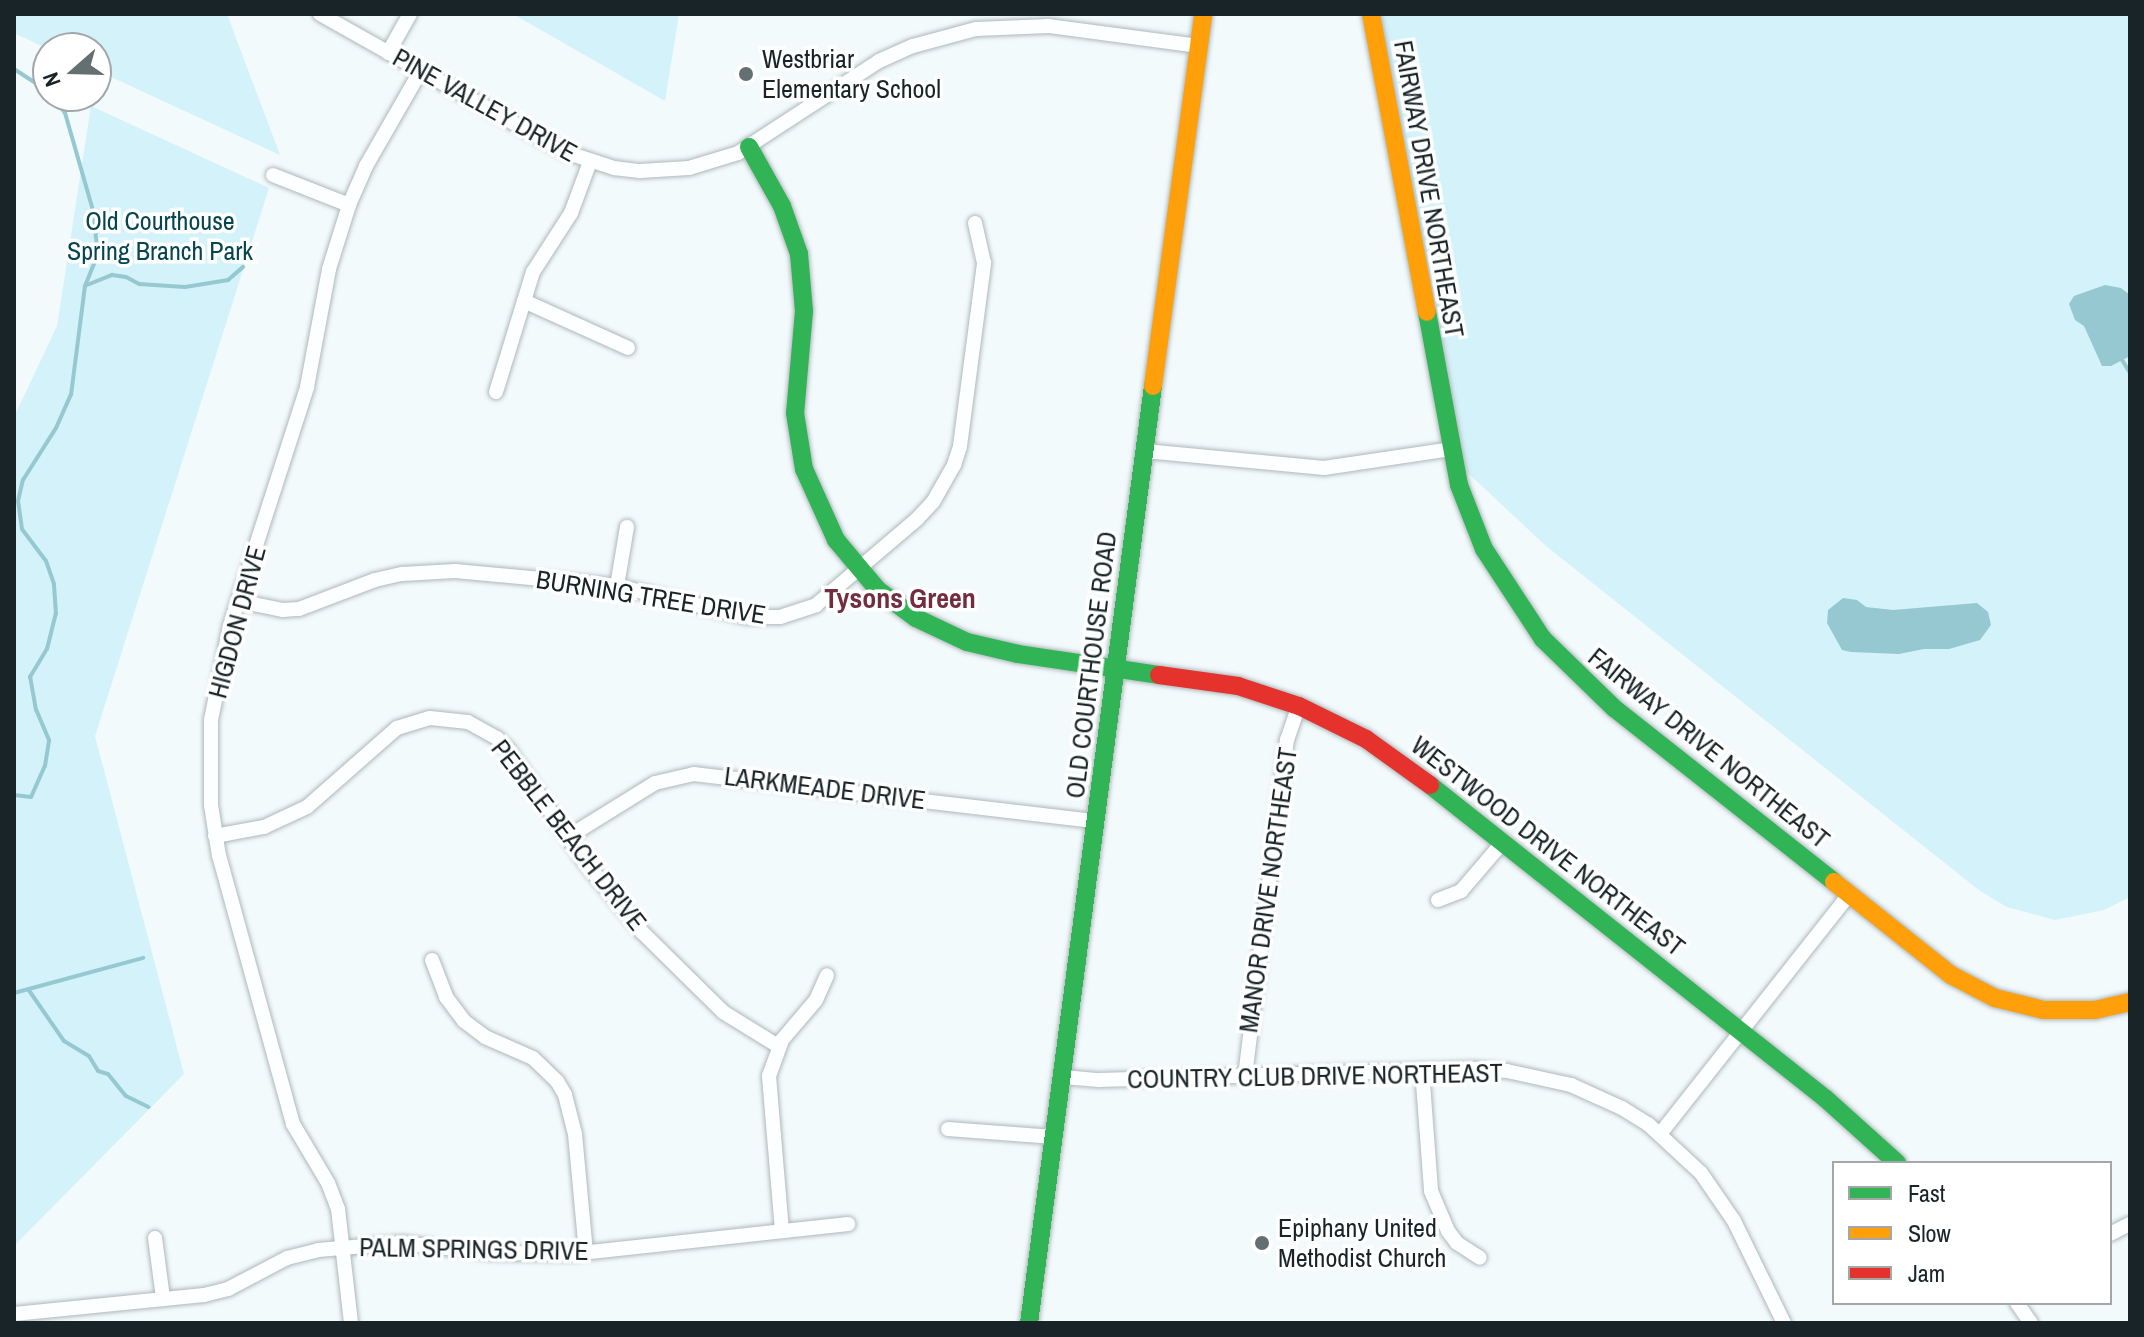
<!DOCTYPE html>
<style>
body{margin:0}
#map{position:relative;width:2144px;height:1337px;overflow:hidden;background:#f2fafc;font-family:"Archivo Narrow",sans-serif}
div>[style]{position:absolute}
.green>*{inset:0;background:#d4f2f9}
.water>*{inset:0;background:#96c8d1}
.stream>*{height:4px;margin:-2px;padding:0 2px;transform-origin:2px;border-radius:2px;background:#96c8d1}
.roads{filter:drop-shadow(0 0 2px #afb8ba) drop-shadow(0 0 2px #afb8ba)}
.street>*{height:14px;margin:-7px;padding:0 7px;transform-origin:7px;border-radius:7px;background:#fdfeff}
.fast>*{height:18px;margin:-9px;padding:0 9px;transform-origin:9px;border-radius:9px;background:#30b455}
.slow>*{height:18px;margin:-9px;padding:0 9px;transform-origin:9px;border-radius:9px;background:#ff9f0a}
.jam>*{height:18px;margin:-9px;padding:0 9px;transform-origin:9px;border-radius:9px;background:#e5322d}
.dots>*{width:22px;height:22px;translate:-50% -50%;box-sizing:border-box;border:4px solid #fff;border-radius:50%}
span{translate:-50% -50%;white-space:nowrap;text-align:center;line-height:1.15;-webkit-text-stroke:7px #fff;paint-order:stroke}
.poi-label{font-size:26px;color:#182427}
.left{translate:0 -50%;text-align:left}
.street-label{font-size:26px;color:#182427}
.park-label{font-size:26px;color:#05454f}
.neighbourhood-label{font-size:28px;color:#722d41;font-weight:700}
.frame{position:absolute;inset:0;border:16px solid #182427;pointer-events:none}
.legend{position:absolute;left:1832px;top:1161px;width:280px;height:144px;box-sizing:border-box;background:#fff;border:2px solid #a3a7a9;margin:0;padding:10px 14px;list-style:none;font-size:24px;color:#182427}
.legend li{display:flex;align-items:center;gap:16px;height:40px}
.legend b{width:40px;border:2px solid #a3a7a9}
.north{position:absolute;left:32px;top:32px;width:80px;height:80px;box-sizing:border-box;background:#fff;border:2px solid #a3a7a9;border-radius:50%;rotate:250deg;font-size:22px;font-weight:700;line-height:32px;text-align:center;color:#182427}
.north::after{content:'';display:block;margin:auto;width:28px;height:36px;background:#646f72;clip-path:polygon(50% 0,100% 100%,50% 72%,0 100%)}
</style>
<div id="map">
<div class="green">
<i style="clip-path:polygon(14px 14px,227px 14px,280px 155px,96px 70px,96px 48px,48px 49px,14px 33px)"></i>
<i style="clip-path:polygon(513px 14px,679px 14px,665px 101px)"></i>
<i style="clip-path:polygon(1371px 14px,2130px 14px,2130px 897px,2104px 910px,2055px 920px,2007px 907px,1980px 891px,1546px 546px,1454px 460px)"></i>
<i style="clip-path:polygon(91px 106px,269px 188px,95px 736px,184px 1074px,14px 1246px,14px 417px,57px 326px)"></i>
</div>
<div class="water">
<i style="clip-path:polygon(2105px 285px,2121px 288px,2130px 295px,2130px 356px,2111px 366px,2102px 366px,2084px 326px,2075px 320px,2069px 304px,2074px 296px)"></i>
<i style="clip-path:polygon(1843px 598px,1857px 600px,1866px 607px,1893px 610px,1977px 603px,1988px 612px,1991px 625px,1980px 640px,1949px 649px,1924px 649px,1899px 654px,1851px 652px,1842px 650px,1827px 623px,1828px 610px)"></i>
</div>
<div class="stream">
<i style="left:14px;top:69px;width:40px;rotate:32.9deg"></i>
<i style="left:87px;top:285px;width:27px;rotate:-22deg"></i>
<i style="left:112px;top:275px;width:14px;rotate:8deg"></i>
<i style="left:126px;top:277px;width:15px;rotate:28deg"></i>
<i style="left:139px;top:284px;width:46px;rotate:3.7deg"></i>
<i style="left:185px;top:287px;width:44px;rotate:-9.2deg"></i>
<i style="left:228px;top:280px;width:20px;rotate:-41deg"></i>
<i style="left:2122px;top:360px;width:15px;rotate:58deg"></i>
<i style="left:14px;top:795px;width:17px;rotate:7deg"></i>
<i style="left:31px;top:797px;width:34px;rotate:-66deg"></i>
<i style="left:45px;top:766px;width:26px;rotate:-81deg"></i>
<i style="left:49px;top:740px;width:33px;rotate:-113deg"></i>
<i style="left:36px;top:710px;width:34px;rotate:-100deg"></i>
<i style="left:30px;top:677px;width:33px;rotate:-59deg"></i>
<i style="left:47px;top:649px;width:36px;rotate:-76deg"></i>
<i style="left:56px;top:614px;width:30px;rotate:-94deg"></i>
<i style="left:54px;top:584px;width:24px;rotate:-109deg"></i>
<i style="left:46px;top:561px;width:40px;rotate:-127deg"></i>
<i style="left:22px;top:529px;width:28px;rotate:-98deg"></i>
<i style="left:18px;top:501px;width:22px;rotate:-77deg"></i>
<i style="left:23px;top:480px;width:62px;rotate:-57.6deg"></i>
<i style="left:56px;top:428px;width:36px;rotate:-66deg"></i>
<i style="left:71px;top:395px;width:110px;rotate:-82.7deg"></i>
<i style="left:85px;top:286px;width:35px;rotate:-68deg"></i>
<i style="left:98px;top:253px;width:46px;rotate:-97.4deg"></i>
<i style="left:92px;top:207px;width:98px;rotate:-106deg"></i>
<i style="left:65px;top:113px;width:21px;rotate:-125deg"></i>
<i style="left:28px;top:989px;width:63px;rotate:55.3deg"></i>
<i style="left:64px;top:1041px;width:29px;rotate:31deg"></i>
<i style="left:89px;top:1056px;width:17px;rotate:59deg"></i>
<i style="left:98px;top:1071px;width:10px;rotate:17deg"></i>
<i style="left:108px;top:1074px;width:28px;rotate:51deg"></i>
<i style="left:126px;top:1096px;width:25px;rotate:26deg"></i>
<i style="left:14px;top:993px;width:134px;rotate:-15.2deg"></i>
</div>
<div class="roads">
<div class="street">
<i style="left:320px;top:14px;width:281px;rotate:29.4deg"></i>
<i style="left:565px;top:152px;width:52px;rotate:18.1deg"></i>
<i style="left:614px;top:168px;width:26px;rotate:7deg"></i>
<i style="left:640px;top:171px;width:49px;rotate:-3.5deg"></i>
<i style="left:689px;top:168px;width:51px;rotate:-17deg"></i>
<i style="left:738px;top:153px;width:168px;rotate:-33.1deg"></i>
<i style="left:879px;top:61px;width:37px;rotate:-24deg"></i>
<i style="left:913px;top:46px;width:65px;rotate:-15.1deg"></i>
<i style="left:976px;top:29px;width:73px;rotate:-2.4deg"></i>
<i style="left:1049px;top:26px;width:150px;rotate:7.6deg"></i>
<i style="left:388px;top:53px;width:45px;rotate:-60.6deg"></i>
<i style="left:273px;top:175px;width:82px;rotate:21.5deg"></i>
<i style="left:524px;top:301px;width:114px;rotate:24.3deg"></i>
<i style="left:496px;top:392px;width:126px;rotate:-72.9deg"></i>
<i style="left:533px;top:272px;width:70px;rotate:-57.2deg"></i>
<i style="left:571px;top:213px;width:54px;rotate:-69.6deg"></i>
<i style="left:1145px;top:451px;width:180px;rotate:5.4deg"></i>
<i style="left:1324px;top:468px;width:128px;rotate:-8.5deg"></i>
<i style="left:617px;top:586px;width:60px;rotate:-80.4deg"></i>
<i style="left:239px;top:601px;width:45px;rotate:11.6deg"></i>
<i style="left:283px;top:610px;width:16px;rotate:-4deg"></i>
<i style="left:299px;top:609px;width:81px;rotate:-20.9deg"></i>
<i style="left:375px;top:580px;width:28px;rotate:-13deg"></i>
<i style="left:402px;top:574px;width:53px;rotate:-3.2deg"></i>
<i style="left:455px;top:571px;width:163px;rotate:5.3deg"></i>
<i style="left:617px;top:586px;width:134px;rotate:13.4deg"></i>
<i style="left:747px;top:617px;width:33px"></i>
<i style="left:780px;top:617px;width:38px;rotate:-18deg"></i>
<i style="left:816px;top:605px;width:133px;rotate:-40.4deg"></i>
<i style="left:917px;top:519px;width:23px;rotate:-47deg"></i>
<i style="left:933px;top:502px;width:43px;rotate:-60.4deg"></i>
<i style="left:954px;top:465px;width:20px;rotate:-72deg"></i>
<i style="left:960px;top:446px;width:185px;rotate:-82.5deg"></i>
<i style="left:984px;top:263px;width:41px;rotate:-102.7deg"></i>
<i style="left:215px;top:836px;width:50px;rotate:-10.4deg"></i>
<i style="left:264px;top:827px;width:47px;rotate:-24.9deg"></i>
<i style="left:307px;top:807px;width:120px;rotate:-41.3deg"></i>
<i style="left:397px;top:728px;width:34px;rotate:-17deg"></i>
<i style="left:430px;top:718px;width:38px;rotate:6deg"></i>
<i style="left:468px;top:722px;width:33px;rotate:29deg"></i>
<i style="left:497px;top:738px;width:16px;rotate:45deg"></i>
<i style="left:508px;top:749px;width:135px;rotate:55.8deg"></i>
<i style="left:584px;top:861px;width:92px;rotate:50.8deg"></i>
<i style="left:642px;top:932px;width:114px;rotate:44.6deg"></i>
<i style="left:723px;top:1012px;width:65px;rotate:31.7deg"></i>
<i style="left:568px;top:837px;width:102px;rotate:-31.8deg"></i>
<i style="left:655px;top:783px;width:40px;rotate:-13deg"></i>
<i style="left:694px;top:774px;width:406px;rotate:6.7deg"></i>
<i style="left:1438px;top:900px;width:25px;rotate:-21deg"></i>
<i style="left:1461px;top:891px;width:65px;rotate:-49.4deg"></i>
<i style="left:432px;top:960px;width:40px;rotate:69deg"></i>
<i style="left:446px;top:997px;width:30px;rotate:53deg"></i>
<i style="left:464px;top:1021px;width:26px;rotate:37deg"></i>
<i style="left:485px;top:1037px;width:52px;rotate:23.6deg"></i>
<i style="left:533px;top:1058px;width:33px;rotate:44deg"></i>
<i style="left:557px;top:1081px;width:16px;rotate:60deg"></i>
<i style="left:565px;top:1095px;width:40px;rotate:75.6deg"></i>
<i style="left:575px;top:1134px;width:119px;rotate:84.7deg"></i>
<i style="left:1422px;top:1070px;width:121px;rotate:85.7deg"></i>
<i style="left:1431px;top:1191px;width:43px;rotate:67deg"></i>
<i style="left:1448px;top:1231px;width:15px;rotate:53deg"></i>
<i style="left:1457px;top:1243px;width:27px;rotate:33deg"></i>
<i style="left:1245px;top:1076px;width:339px;rotate:-82.9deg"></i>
<i style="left:1287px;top:740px;width:36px;rotate:-71deg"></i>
<i style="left:1063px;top:1077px;width:36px;rotate:5deg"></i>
<i style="left:1099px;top:1080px;width:378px;rotate:-1.7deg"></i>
<i style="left:1477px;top:1069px;width:30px;rotate:4deg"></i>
<i style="left:1507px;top:1071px;width:66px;rotate:12.3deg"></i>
<i style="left:1571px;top:1085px;width:56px;rotate:24.3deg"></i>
<i style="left:1622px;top:1108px;width:31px;rotate:32deg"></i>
<i style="left:1648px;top:1124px;width:72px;rotate:42.8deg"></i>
<i style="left:1701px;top:1173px;width:58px;rotate:55.5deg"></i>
<i style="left:1734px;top:1221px;width:114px;rotate:63.9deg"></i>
<i style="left:948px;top:1129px;width:106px;rotate:4.3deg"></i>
<i style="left:1660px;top:1134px;width:305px;rotate:-51.7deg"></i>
<i style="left:782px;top:1231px;width:156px;rotate:-94.8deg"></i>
<i style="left:769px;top:1076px;width:38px;rotate:-70deg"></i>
<i style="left:782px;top:1040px;width:52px;rotate:-49.6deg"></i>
<i style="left:816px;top:1000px;width:27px;rotate:-66deg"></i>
<i style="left:2110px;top:1234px;width:22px;rotate:-27deg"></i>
<i style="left:155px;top:1238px;width:61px;rotate:82.4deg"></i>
<i style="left:2017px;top:1303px;width:24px;rotate:55deg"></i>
<i style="left:14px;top:1314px;width:191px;rotate:-5.7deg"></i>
<i style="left:204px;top:1295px;width:25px;rotate:-14deg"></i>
<i style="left:228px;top:1289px;width:67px;rotate:-27.7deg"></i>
<i style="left:287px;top:1258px;width:32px;rotate:-14deg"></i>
<i style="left:318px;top:1250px;width:83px;rotate:-4.8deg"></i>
<i style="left:401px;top:1243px;width:93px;rotate:6.2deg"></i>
<i style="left:493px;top:1253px;width:79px;rotate:0.7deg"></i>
<i style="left:572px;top:1254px;width:278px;rotate:-6.2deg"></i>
<i style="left:351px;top:1323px;width:115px;rotate:-96.5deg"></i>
<i style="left:338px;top:1209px;width:28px;rotate:-111deg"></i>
<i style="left:328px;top:1183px;width:69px;rotate:-120.7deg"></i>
<i style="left:293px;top:1124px;width:278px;rotate:-105.4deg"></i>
<i style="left:219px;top:856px;width:52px;rotate:-98.9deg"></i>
<i style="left:211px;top:805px;width:85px;rotate:-90deg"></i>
<i style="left:211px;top:720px;width:96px;rotate:-78.6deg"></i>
<i style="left:230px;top:626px;width:251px;rotate:-72.1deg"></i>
<i style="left:307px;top:387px;width:120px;rotate:-79.4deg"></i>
<i style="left:329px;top:269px;width:67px;rotate:-72.6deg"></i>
<i style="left:349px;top:205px;width:43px;rotate:-66.4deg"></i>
<i style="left:366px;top:166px;width:108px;rotate:-60.1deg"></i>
</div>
<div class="fast">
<i style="left:749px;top:147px;width:68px;rotate:60.8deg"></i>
<i style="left:782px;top:206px;width:51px;rotate:70.5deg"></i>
<i style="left:799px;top:254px;width:57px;rotate:85deg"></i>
<i style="left:804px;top:311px;width:102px;rotate:95deg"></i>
<i style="left:795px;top:413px;width:57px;rotate:80.9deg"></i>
<i style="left:804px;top:469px;width:78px;rotate:65.7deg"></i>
<i style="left:836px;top:540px;width:65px;rotate:50deg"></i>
<i style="left:878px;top:590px;width:47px;rotate:36.4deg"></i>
<i style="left:916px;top:618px;width:56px;rotate:25.2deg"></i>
<i style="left:967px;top:642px;width:52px;rotate:13.2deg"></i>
<i style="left:1018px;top:654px;width:143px;rotate:8.5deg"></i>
<i style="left:1427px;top:312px;width:176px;rotate:79.5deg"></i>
<i style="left:1459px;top:485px;width:69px;rotate:68.7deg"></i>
<i style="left:1484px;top:549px;width:108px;rotate:56.8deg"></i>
<i style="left:1543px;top:639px;width:99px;rotate:44.2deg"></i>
<i style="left:1614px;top:708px;width:280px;rotate:38.3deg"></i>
<i style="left:1430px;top:785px;width:505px;rotate:38.41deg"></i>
<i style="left:1826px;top:1099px;width:96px;rotate:42deg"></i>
<i style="left:1029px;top:1323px;width:945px;rotate:-82.46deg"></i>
</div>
<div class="slow">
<i style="left:1371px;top:14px;width:303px;rotate:79.4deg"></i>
<i style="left:1153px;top:386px;width:375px;rotate:-82.3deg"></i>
<i style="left:1834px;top:882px;width:149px;rotate:38.5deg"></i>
<i style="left:1951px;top:975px;width:50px;rotate:27.6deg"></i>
<i style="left:1995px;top:998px;width:50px;rotate:13.8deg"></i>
<i style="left:2044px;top:1010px;width:51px"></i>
<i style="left:2095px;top:1010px;width:36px;rotate:-13deg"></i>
</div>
<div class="jam">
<i style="left:1159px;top:675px;width:80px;rotate:7.9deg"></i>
<i style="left:1238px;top:686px;width:64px;rotate:18.2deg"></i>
<i style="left:1299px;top:706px;width:75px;rotate:26.2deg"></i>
<i style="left:1366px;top:739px;width:79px;rotate:35.7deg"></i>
</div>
</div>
<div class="dots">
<i style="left:746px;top:74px;background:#646f72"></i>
<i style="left:1262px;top:1243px;background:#646f72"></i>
</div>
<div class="poi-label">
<span class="left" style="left:762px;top:74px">Westbriar<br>Elementary School</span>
<span class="left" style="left:1278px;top:1243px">Epiphany United<br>Methodist Church</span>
</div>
<div class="street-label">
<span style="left:485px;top:105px;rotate:29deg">PINE VALLEY DRIVE</span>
<span style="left:1429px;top:189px;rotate:80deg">FAIRWAY DRIVE NORTHEAST</span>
<span style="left:651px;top:597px;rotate:9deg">BURNING TREE DRIVE</span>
<span style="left:237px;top:622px;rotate:-75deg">HIGDON DRIVE</span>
<span style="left:1091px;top:665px;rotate:-83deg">OLD COURTHOUSE ROAD</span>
<span style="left:1709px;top:748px;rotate:39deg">FAIRWAY DRIVE NORTHEAST</span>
<span style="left:825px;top:788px;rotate:7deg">LARKMEADE DRIVE</span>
<span style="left:569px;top:835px;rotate:52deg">PEBBLE BEACH DRIVE</span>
<span style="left:1548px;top:846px;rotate:38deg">WESTWOOD DRIVE NORTHEAST</span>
<span style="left:1268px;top:890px;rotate:-82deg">MANOR DRIVE NORTHEAST</span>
<span style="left:1315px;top:1076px;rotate:-1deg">COUNTRY CLUB DRIVE NORTHEAST</span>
<span style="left:474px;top:1249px;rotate:1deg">PALM SPRINGS DRIVE</span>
</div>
<div class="park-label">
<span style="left:160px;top:236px">Old Courthouse<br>Spring Branch Park</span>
</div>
<div class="neighbourhood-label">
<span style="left:900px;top:598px">Tysons Green</span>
</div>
<div class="frame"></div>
<ul class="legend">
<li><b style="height:10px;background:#30b455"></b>Fast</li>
<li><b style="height:10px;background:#ff9f0a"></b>Slow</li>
<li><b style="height:10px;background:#e5322d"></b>Jam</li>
</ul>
<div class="north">N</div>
</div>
